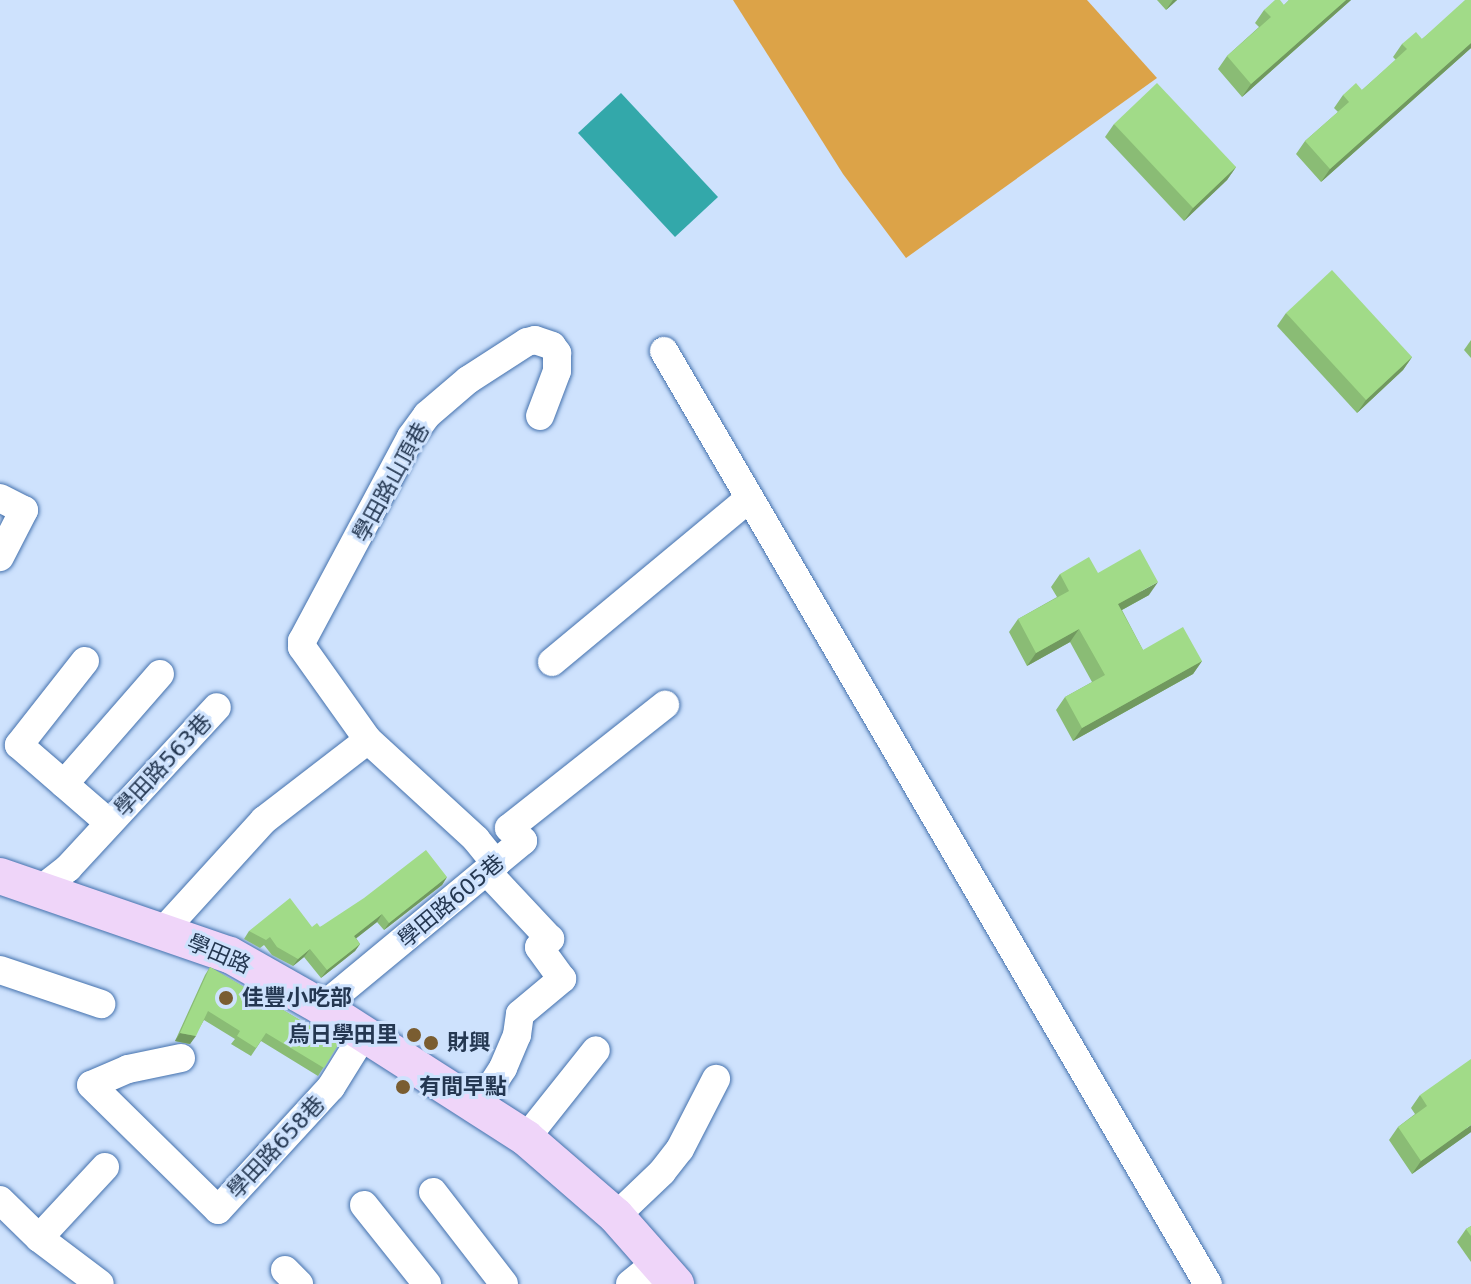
<!DOCTYPE html>
<meta charset="utf-8">
<style>
body{margin:0}
#map{position:relative;width:1471px;height:1284px;overflow:hidden;background:#cee2fd;font-family:"DejaVu Sans","Noto Sans TC",sans-serif}
div>[style]{position:absolute}
.forest>*{inset:0;background:#dca348}
.water>*{inset:0;background:#33a8aa}
.roads{filter:drop-shadow(0 0 2px #4471ad) drop-shadow(0 0 2px #4471ad)}
.minor>*{height:28px;margin:-14px;padding:0 14px;transform-origin:14px;border-radius:14px;background:#fff}
.major>*{height:36px;margin:-18px;padding:0 18px;transform-origin:18px;border-radius:18px;background:#efd5f9}
.wall>*{inset:0;background:#8abc75}
.shaded-wall>*{inset:0;background:#71995f}
.building>*{inset:0;background:#a1db88}
.dots>*{width:22px;height:22px;translate:-50% -50%;box-sizing:border-box;border:4px solid #cee2fd;border-radius:50%}
span{translate:-50% -50%;white-space:nowrap;text-align:center;line-height:1.15;-webkit-text-stroke:6px #cee2fd;paint-order:stroke}
.street-label{font-size:22px;color:#243751}
.poi-label{font-size:22px;color:#243751;font-weight:700}
.left{translate:0 -50%;text-align:left}
.right{translate:-100% -50%;text-align:right}
</style>
<div id="map">
<div class="forest">
<i style="clip-path:polygon(733px 0,1087px 0,1157px 78px,906px 258px,843px 174px)"></i>
</div>
<div class="water">
<i style="clip-path:polygon(621px 93px,718px 197px,675px 237px,578px 133px)"></i>
</div>
<div class="roads">
<div class="minor">
<i style="left:664px;top:351px;width:1080px;rotate:59.76deg"></i>
<i style="left:0;top:498px;width:27px;rotate:27deg"></i>
<i style="left:24px;top:510px;width:53px;rotate:117.1deg"></i>
<i style="left:85px;top:661px;width:107px;rotate:128.2deg"></i>
<i style="left:19px;top:745px;width:119px;rotate:40.9deg"></i>
<i style="left:552px;top:662px;width:255px;rotate:-39.7deg"></i>
<i style="left:64px;top:784px;width:146px;rotate:-48.9deg"></i>
<i style="left:496px;top:864px;width:32px;rotate:-129deg"></i>
<i style="left:476px;top:839px;width:147px;rotate:-137.5deg"></i>
<i style="left:368px;top:740px;width:114px;rotate:-125.4deg"></i>
<i style="left:302px;top:647px;width:6px;rotate:-90deg"></i>
<i style="left:302px;top:641px;width:231px;rotate:-61.9deg"></i>
<i style="left:411px;top:437px;width:27px;rotate:-54deg"></i>
<i style="left:427px;top:415px;width:54px;rotate:-40.5deg"></i>
<i style="left:468px;top:380px;width:70px;rotate:-32.8deg"></i>
<i style="left:527px;top:342px;width:8px;rotate:-14deg"></i>
<i style="left:535px;top:340px;width:18px;rotate:19deg"></i>
<i style="left:552px;top:346px;width:9px;rotate:54deg"></i>
<i style="left:557px;top:353px;width:18px;rotate:90deg"></i>
<i style="left:557px;top:371px;width:48px;rotate:110.7deg"></i>
<i style="left:40px;top:890px;width:36px;rotate:-38deg"></i>
<i style="left:68px;top:868px;width:219px;rotate:-47.2deg"></i>
<i style="left:163px;top:931px;width:150px;rotate:-47.7deg"></i>
<i style="left:264px;top:820px;width:131px;rotate:-37.6deg"></i>
<i style="left:0;top:970px;width:107px;rotate:18.6deg"></i>
<i style="left:322px;top:1007px;width:261px;rotate:-39.6deg"></i>
<i style="left:523px;top:841px;width:19px;rotate:-137deg"></i>
<i style="left:509px;top:828px;width:199px;rotate:-38.3deg"></i>
<i style="left:181px;top:1058px;width:54px;rotate:168.3deg"></i>
<i style="left:128px;top:1069px;width:40px;rotate:156.6deg"></i>
<i style="left:91px;top:1085px;width:178px;rotate:44.5deg"></i>
<i style="left:218px;top:1210px;width:167px;rotate:-47.4deg"></i>
<i style="left:331px;top:1087px;width:62px;rotate:-58.1deg"></i>
<i style="left:479px;top:1105px;width:44px;rotate:-57deg"></i>
<i style="left:503px;top:1068px;width:36px;rotate:-67deg"></i>
<i style="left:517px;top:1035px;width:21px;rotate:-82deg"></i>
<i style="left:520px;top:1014px;width:55px;rotate:-39.8deg"></i>
<i style="left:562px;top:979px;width:39px;rotate:-126deg"></i>
<i style="left:539px;top:947px;width:14px;rotate:-36deg"></i>
<i style="left:550px;top:939px;width:92px;rotate:-133.2deg"></i>
<i style="left:526px;top:1138px;width:112px;rotate:-51.5deg"></i>
<i style="left:433px;top:1192px;width:116px;rotate:52.3deg"></i>
<i style="left:0;top:1200px;width:54px;rotate:44.3deg"></i>
<i style="left:39px;top:1238px;width:76px;rotate:37deg"></i>
<i style="left:364px;top:1205px;width:101px;rotate:51.4deg"></i>
<i style="left:616px;top:1216px;width:64px;rotate:-43.7deg"></i>
<i style="left:662px;top:1172px;width:29px;rotate:-52deg"></i>
<i style="left:680px;top:1149px;width:79px;rotate:-62.8deg"></i>
<i style="left:39px;top:1238px;width:97px;rotate:-47.1deg"></i>
<i style="left:285px;top:1270px;width:20px;rotate:45deg"></i>
<i style="left:630px;top:1284px;width:35px;rotate:-39deg"></i>
</div>
<div class="major">
<i style="left:0;top:876px;width:243px;rotate:19deg"></i>
<i style="left:230px;top:955px;width:106px;rotate:29.5deg"></i>
<i style="left:322px;top:1007px;width:242px;rotate:32.7deg"></i>
<i style="left:526px;top:1138px;width:119px;rotate:40.9deg"></i>
<i style="left:616px;top:1216px;width:91px;rotate:48.6deg"></i>
</div>
</div>
<div class="wall">
<i style="clip-path:polygon(1157px 0,1177px 0,1166px 10px)"></i>
<i style="clip-path:polygon(1289px 0,1351px 0,1242px 97px,1218px 69px,1227px 56px,1259px 27px,1255px 23px,1264px 10px,1284px 5px)"></i>
<i style="clip-path:polygon(1471px 0,1471px 48px,1321px 182px,1296px 154px,1305px 141px,1338px 112px,1334px 108px,1343px 95px,1362px 90px,1396px 60px,1393px 57px,1402px 44px,1422px 39px)"></i>
<i style="clip-path:polygon(1114px 124px,1236px 167px,1227px 180px,1184px 221px,1105px 137px)"></i>
<i style="clip-path:polygon(1286px 313px,1412px 357px,1403px 370px,1357px 413px,1277px 326px)"></i>
<i style="clip-path:polygon(1471px 340px,1471px 358px,1464px 350px)"></i>
<i style="clip-path:polygon(1098px 573px,1149px 595px,1122px 610px,1143px 650px,1202px 661px,1193px 674px,1073px 741px,1056px 710px,1065px 697px,1092px 682px,1070px 642px,1027px 666px,1009px 632px,1018px 619px,1057px 597px,1051px 587px,1060px 574px)"></i>
<i style="clip-path:polygon(447px 877px,442px 885px,384px 930px,377px 922px,356px 938px,360px 944px,355px 951px,321px 978px,304px 957px,293px 966px,272px 955px,264px 945px,260px 948px,244px 939px,249px 931px,320px 927px)"></i>
<i style="clip-path:polygon(210px 967px,339px 1043px,318px 1076px,261px 1041px,251px 1056px,231px 1044px,235px 1039px,204px 1020px,190px 1044px,175px 1041px,205px 975px)"></i>
<i style="clip-path:polygon(1420px 1095px,1471px 1132px,1412px 1174px,1389px 1140px,1398px 1127px,1415px 1114px,1411px 1108px)"></i>
<i style="clip-path:polygon(1471px 1226px,1471px 1262px,1457px 1242px,1466px 1229px)"></i>
</div>
<div class="shaded-wall">
<i style="clip-path:polygon(1173px 0,1177px 0,1166px 10px)"></i>
<i style="clip-path:polygon(1346px 0,1351px 0,1242px 97px,1251px 84px)"></i>
<i style="clip-path:polygon(1471px 43px,1471px 48px,1321px 182px,1330px 169px)"></i>
<i style="clip-path:polygon(1236px 167px,1227px 180px,1184px 221px,1193px 208px)"></i>
<i style="clip-path:polygon(1412px 357px,1403px 370px,1357px 413px,1366px 400px)"></i>
<i style="clip-path:polygon(1158px 582px,1149px 595px,1109px 617px,1118px 604px)"></i>
<i style="clip-path:polygon(1079px 629px,1070px 642px,1027px 666px,1036px 653px)"></i>
<i style="clip-path:polygon(1202px 661px,1193px 674px,1073px 741px,1082px 728px)"></i>
<i style="clip-path:polygon(447px 877px,442px 885px,384px 930px,389px 923px)"></i>
<i style="clip-path:polygon(382px 914px,377px 922px,349px 944px,354px 936px)"></i>
<i style="clip-path:polygon(360px 944px,355px 951px,321px 978px,327px 970px)"></i>
<i style="clip-path:polygon(310px 949px,304px 957px,293px 966px,298px 959px)"></i>
<i style="clip-path:polygon(180px 1033px,196px 1036px,190px 1044px,175px 1041px)"></i>
<i style="clip-path:polygon(1471px 1125px,1471px 1132px,1412px 1174px,1421px 1161px)"></i>
</div>
<div class="building">
<i style="clip-path:polygon(1275px 0,1280px 0,1284px 5px,1289px 0,1346px 0,1251px 84px,1227px 56px,1271px 17px,1264px 10px)"></i>
<i style="clip-path:polygon(1465px 0,1471px 0,1471px 43px,1330px 169px,1305px 141px,1349px 102px,1343px 95px,1356px 83px,1362px 90px,1407px 49px,1402px 44px,1416px 32px,1422px 39px)"></i>
<i style="clip-path:polygon(1157px 83px,1236px 167px,1193px 208px,1114px 124px)"></i>
<i style="clip-path:polygon(1332px 270px,1412px 357px,1366px 400px,1286px 313px)"></i>
<i style="clip-path:polygon(1140px 549px,1158px 582px,1118px 604px,1143px 650px,1183px 627px,1202px 661px,1082px 728px,1065px 697px,1105px 675px,1079px 629px,1036px 653px,1018px 619px,1069px 591px,1060px 574px,1089px 557px,1098px 573px)"></i>
<i style="clip-path:polygon(426px 850px,447px 877px,389px 923px,382px 914px,354px 936px,360px 944px,327px 970px,310px 949px,298px 959px,277px 947px,270px 937px,266px 940px,249px 931px,290px 898px,312px 927px,317px 923px,320px 927px,364px 898px)"></i>
<i style="clip-path:polygon(210px 967px,339px 1043px,324px 1068px,266px 1033px,256px 1048px,237px 1036px,240px 1031px,208px 1011px,196px 1036px,180px 1033px)"></i>
<i style="clip-path:polygon(1471px 1059px,1471px 1125px,1421px 1161px,1398px 1127px,1427px 1106px,1420px 1095px)"></i>
<i style="clip-path:polygon(1471px 1226px,1471px 1236px,1466px 1229px)"></i>
</div>
<div class="dots">
<i style="left:226px;top:998px;background:#7a5d31"></i>
<i style="left:414px;top:1035px;background:#7a5d31"></i>
<i style="left:431px;top:1043px;background:#7a5d31"></i>
<i style="left:403px;top:1087px;background:#7a5d31"></i>
</div>
<div class="street-label">
<span style="left:391px;top:482px;rotate:-61deg">學田路山頂巷</span>
<span style="left:163px;top:765px;rotate:-47deg">學田路563巷</span>
<span style="left:451px;top:901px;rotate:-40deg">學田路605巷</span>
<span style="left:219px;top:954px;rotate:23deg">學田路</span>
<span style="left:276px;top:1147px;rotate:-47deg">學田路658巷</span>
</div>
<div class="poi-label">
<span class="left" style="left:242px;top:998px">佳豐小吃部</span>
<span class="right" style="left:398px;top:1035px">烏日學田里</span>
<span class="left" style="left:447px;top:1043px">財興</span>
<span class="left" style="left:419px;top:1087px">有間早點</span>
</div>
</div>
